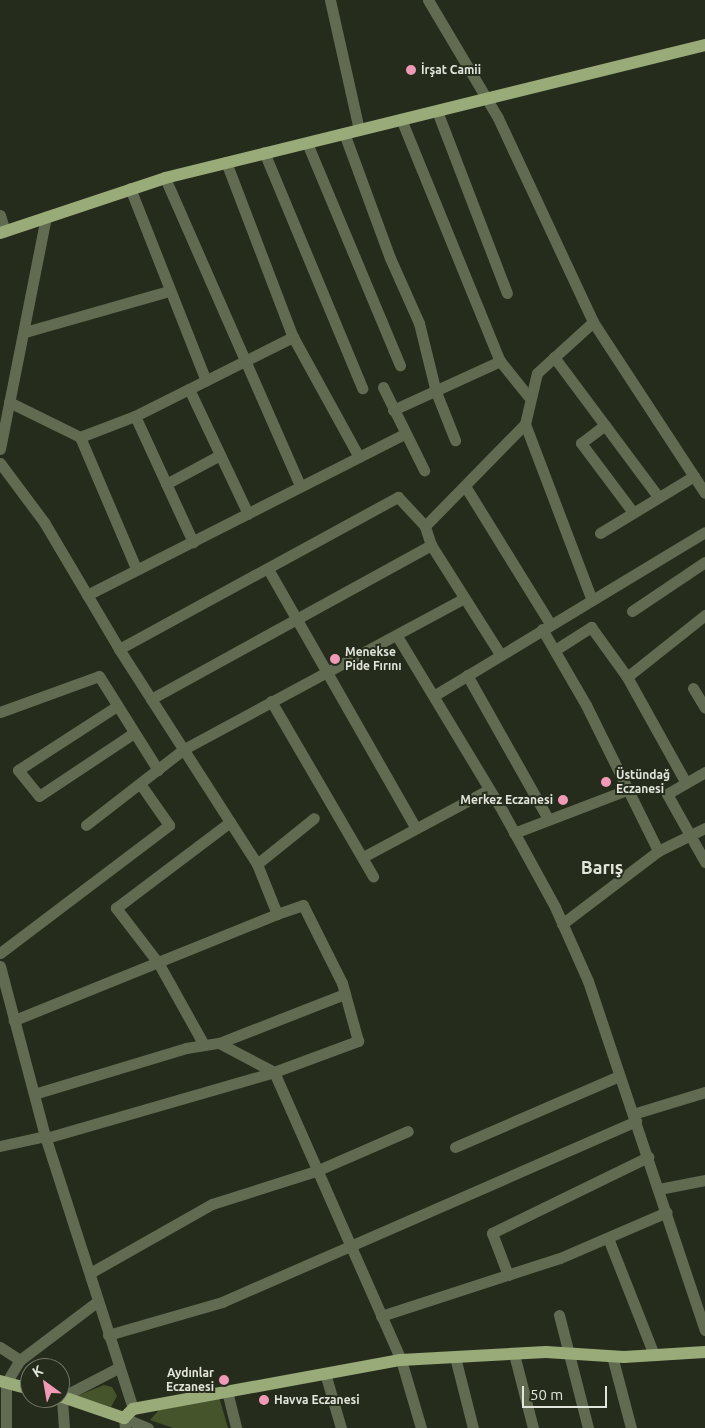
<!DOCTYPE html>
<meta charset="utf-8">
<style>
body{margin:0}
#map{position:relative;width:705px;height:1428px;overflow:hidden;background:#262c1c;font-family:Ubuntu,sans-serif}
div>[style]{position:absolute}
.green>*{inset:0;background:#46542c}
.minor>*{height:11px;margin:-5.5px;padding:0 5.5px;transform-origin:5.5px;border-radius:5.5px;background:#616b52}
.major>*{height:12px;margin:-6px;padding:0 6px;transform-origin:6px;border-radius:6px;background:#99ab78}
.dots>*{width:14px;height:14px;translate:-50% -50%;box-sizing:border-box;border:2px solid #262c1c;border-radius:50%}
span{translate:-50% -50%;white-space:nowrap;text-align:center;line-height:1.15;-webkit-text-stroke:4px #262c1c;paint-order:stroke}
.poi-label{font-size:12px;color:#e1e5db;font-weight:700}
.left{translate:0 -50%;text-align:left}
.right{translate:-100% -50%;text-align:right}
.district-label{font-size:18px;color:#e1e5db;font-weight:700}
.north{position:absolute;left:20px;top:1358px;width:50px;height:50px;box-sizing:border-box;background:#262c1c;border:1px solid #717668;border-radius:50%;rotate:328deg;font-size:14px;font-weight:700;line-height:20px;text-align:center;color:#e1e5db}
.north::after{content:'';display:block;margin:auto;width:18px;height:22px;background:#f09ab7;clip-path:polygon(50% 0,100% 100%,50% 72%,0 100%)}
.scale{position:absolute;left:522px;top:1386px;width:85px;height:22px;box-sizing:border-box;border:2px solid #e1e5db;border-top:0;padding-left:6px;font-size:15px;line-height:18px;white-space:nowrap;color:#e1e5db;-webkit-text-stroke:4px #262c1c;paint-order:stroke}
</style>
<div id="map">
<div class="green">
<i style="clip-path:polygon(104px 1385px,112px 1387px,117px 1396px,111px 1407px,77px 1396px)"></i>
<i style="clip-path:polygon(219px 1397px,228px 1428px,173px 1428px,150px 1420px,159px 1410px)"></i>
</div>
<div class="minor">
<i style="left:330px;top:0;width:133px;rotate:77.4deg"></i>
<i style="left:428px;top:0;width:137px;rotate:59.3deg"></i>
<i style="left:498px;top:118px;width:225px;rotate:65deg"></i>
<i style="left:593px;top:322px;width:204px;rotate:56.8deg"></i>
<i style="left:437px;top:111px;width:195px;rotate:69deg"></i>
<i style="left:401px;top:119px;width:261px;rotate:67.8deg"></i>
<i style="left:500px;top:361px;width:45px;rotate:51.3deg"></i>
<i style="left:344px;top:133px;width:133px;rotate:69.8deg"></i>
<i style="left:390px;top:258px;width:71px;rotate:66deg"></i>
<i style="left:419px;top:323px;width:71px;rotate:76.2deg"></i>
<i style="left:436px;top:392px;width:52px;rotate:68.4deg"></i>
<i style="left:307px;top:143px;width:241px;rotate:67.3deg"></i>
<i style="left:264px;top:152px;width:256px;rotate:67.4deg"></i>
<i style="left:226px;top:162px;width:187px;rotate:69.1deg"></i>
<i style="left:293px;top:337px;width:137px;rotate:61.2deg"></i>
<i style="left:165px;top:178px;width:336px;rotate:66.3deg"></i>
<i style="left:130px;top:188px;width:207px;rotate:68.5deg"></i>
<i style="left:0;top:215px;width:17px;rotate:73deg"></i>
<i style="left:25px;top:332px;width:150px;rotate:-15.9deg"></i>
<i style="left:554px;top:357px;width:172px;rotate:53.3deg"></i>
<i style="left:383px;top:387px;width:93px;rotate:63.7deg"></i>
<i style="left:189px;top:389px;width:138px;rotate:64.7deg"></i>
<i style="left:9px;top:402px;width:79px;rotate:26.2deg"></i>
<i style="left:80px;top:437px;width:142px;rotate:66.9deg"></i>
<i style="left:393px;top:410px;width:118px;rotate:-24.6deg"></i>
<i style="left:135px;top:416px;width:139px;rotate:65.3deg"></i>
<i style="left:525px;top:424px;width:188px;rotate:69.2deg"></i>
<i style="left:605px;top:425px;width:30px;rotate:143deg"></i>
<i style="left:581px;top:443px;width:85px;rotate:53.1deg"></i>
<i style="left:80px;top:437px;width:59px;rotate:-20.9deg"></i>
<i style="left:135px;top:416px;width:177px;rotate:-26.6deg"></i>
<i style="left:0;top:449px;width:237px;rotate:-78.8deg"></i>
<i style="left:0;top:463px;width:74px;rotate:53.3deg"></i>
<i style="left:44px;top:522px;width:147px;rotate:59.4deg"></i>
<i style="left:119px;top:649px;width:255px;rotate:57.3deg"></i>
<i style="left:257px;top:864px;width:54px;rotate:68.2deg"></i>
<i style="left:277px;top:914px;width:284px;rotate:158deg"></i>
<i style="left:166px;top:484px;width:61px;rotate:-28.2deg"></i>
<i style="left:465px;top:486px;width:163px;rotate:58.3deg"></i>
<i style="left:600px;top:533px;width:110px;rotate:-31.2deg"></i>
<i style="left:268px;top:569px;width:297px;rotate:60.3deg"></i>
<i style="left:87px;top:595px;width:356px;rotate:-26.9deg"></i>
<i style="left:632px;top:611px;width:88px;rotate:-33.9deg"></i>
<i style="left:542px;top:629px;width:88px;rotate:59.9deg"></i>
<i style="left:586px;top:705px;width:163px;rotate:63.7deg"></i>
<i style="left:397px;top:636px;width:205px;rotate:58.9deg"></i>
<i style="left:503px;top:812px;width:108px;rotate:61.3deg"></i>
<i style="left:555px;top:907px;width:81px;rotate:66deg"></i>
<i style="left:588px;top:981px;width:368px;rotate:71.5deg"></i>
<i style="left:119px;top:649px;width:318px;rotate:-28.6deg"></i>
<i style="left:398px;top:497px;width:40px;rotate:47deg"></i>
<i style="left:555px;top:650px;width:43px;rotate:-32.6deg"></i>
<i style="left:591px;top:627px;width:62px;rotate:54.2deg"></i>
<i style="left:627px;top:677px;width:121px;rotate:60.9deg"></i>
<i style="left:500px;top:654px;width:129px;rotate:-122.3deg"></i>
<i style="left:431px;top:545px;width:20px;rotate:-108deg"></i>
<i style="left:425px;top:526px;width:143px;rotate:-45.6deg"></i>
<i style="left:525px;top:424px;width:52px;rotate:-76.8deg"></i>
<i style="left:537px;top:373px;width:76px;rotate:-42.3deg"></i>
<i style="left:467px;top:675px;width:165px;rotate:60.6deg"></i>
<i style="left:627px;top:677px;width:100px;rotate:-38.5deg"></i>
<i style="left:693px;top:688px;width:23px;rotate:59deg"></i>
<i style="left:435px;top:695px;width:315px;rotate:-31.1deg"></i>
<i style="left:151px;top:699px;width:320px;rotate:-28.8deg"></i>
<i style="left:271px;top:701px;width:203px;rotate:59.8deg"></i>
<i style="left:117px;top:706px;width:118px;rotate:147.1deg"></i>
<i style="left:18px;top:770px;width:33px;rotate:51deg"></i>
<i style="left:39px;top:796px;width:114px;rotate:-33.6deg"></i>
<i style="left:0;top:712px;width:105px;rotate:-20deg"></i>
<i style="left:99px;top:676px;width:111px;rotate:57.9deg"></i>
<i style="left:705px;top:772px;width:44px;rotate:149.9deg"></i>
<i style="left:667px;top:794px;width:78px;rotate:60.8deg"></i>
<i style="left:86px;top:825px;width:124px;rotate:-37.8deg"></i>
<i style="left:184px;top:749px;width:318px;rotate:-28.3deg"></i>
<i style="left:514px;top:833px;width:123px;rotate:-20.9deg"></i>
<i style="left:363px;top:857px;width:142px;rotate:-28.2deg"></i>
<i style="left:257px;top:864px;width:73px;rotate:-38.9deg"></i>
<i style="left:562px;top:924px;width:121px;rotate:-37.2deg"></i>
<i style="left:658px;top:851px;width:52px;rotate:-26.1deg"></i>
<i style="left:0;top:953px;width:212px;rotate:-37.1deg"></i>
<i style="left:169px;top:825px;width:49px;rotate:-125deg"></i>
<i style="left:0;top:966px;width:176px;rotate:75.2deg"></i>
<i style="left:45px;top:1136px;width:287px;rotate:72.1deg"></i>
<i style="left:219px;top:1043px;width:135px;rotate:-21.3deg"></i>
<i style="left:204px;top:1045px;width:93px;rotate:-119.1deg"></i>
<i style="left:159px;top:964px;width:71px;rotate:-127.5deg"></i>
<i style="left:116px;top:908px;width:143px;rotate:-37deg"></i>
<i style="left:34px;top:1094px;width:159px;rotate:-16.8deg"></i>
<i style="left:186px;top:1048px;width:33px;rotate:-9deg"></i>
<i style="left:219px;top:1043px;width:62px;rotate:27.8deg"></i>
<i style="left:274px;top:1072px;width:315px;rotate:66.2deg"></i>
<i style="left:401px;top:1360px;width:71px;rotate:73.6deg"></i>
<i style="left:633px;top:1114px;width:75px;rotate:-17deg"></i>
<i style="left:46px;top:1138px;width:237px;rotate:-16.1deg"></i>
<i style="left:274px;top:1072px;width:90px;rotate:-20.3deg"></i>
<i style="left:358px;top:1041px;width:60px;rotate:-105.4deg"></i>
<i style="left:342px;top:983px;width:87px;rotate:-116.6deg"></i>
<i style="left:303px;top:905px;width:28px;rotate:161deg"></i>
<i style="left:0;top:1146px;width:46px;rotate:-12.5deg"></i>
<i style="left:455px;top:1147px;width:179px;rotate:-23.4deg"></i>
<i style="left:659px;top:1189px;width:47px;rotate:-11.1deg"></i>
<i style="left:608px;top:1238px;width:126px;rotate:68.5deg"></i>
<i style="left:90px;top:1273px;width:140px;rotate:-29.5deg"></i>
<i style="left:212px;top:1204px;width:109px;rotate:-17.6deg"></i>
<i style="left:316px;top:1171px;width:100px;rotate:-23.5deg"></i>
<i style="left:508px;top:1275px;width:45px;rotate:-110.9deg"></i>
<i style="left:492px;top:1233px;width:174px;rotate:-26deg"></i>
<i style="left:559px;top:1315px;width:117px;rotate:75.6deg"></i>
<i style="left:381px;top:1316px;width:188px;rotate:-18deg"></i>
<i style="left:560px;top:1258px;width:116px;rotate:-23.3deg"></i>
<i style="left:108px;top:1335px;width:119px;rotate:-16.1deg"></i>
<i style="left:222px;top:1302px;width:452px;rotate:-23.6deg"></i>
<i style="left:0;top:1347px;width:24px;rotate:33deg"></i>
<i style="left:514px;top:1354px;width:76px;rotate:75.6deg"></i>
<i style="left:612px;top:1356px;width:74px;rotate:75.2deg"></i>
<i style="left:455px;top:1357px;width:73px;rotate:75.8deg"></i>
<i style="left:325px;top:1373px;width:57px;rotate:73.8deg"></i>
<i style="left:227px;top:1391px;width:38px;rotate:76deg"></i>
<i style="left:6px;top:1428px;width:45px;rotate:-90deg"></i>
<i style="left:6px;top:1383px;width:27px;rotate:-59deg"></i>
<i style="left:20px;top:1360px;width:98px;rotate:-37.1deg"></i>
<i style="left:64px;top:1428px;width:31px;rotate:-94deg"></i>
<i style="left:62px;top:1397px;width:63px;rotate:-27.4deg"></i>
<i style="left:125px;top:1428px;width:10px;rotate:-96deg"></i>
<i style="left:124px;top:1418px;width:26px;rotate:23deg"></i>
</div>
<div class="major">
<i style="left:0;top:233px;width:174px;rotate:-18.4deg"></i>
<i style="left:165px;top:178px;width:556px;rotate:-13.84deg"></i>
<i style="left:0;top:1381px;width:31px;rotate:15deg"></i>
<i style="left:60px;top:1396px;width:68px;rotate:19deg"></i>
<i style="left:124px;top:1418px;width:13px;rotate:-45deg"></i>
<i style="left:133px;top:1409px;width:272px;rotate:-10.4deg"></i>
<i style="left:401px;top:1360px;width:145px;rotate:-3.2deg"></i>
<i style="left:546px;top:1352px;width:78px;rotate:3.7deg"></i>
<i style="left:624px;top:1357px;width:81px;rotate:-3.5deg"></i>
</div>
<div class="dots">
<i style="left:411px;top:70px;background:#f09ab7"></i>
<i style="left:335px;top:659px;background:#f09ab7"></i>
<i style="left:606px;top:782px;background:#f09ab7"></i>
<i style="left:563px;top:800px;background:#f09ab7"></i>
<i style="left:224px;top:1380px;background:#f09ab7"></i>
<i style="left:264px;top:1400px;background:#f09ab7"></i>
</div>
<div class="poi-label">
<span class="left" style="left:421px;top:70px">İrşat Camii</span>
<span class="left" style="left:345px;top:659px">Menekse<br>Pide Fırını</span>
<span class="left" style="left:616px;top:782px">Üstündağ<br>Eczanesi</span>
<span class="right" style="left:553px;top:800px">Merkez Eczanesi</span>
<span class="right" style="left:214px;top:1380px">Aydınlar<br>Eczanesi</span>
<span class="left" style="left:274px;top:1400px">Havva Eczanesi</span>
</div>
<div class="district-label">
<span style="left:602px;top:867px">Barış</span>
</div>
<div class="north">K</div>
<div class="scale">50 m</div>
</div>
